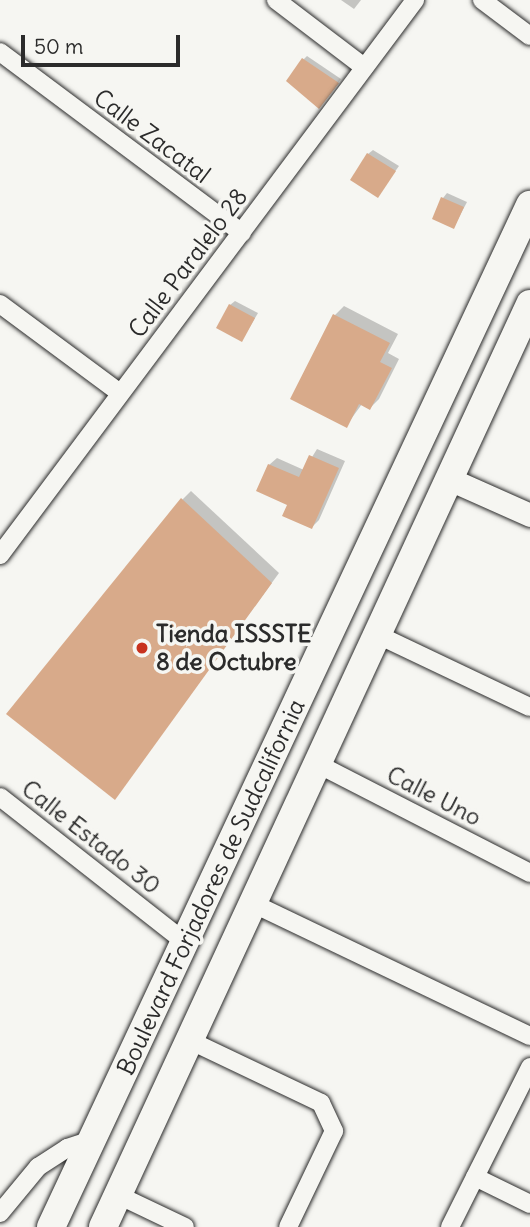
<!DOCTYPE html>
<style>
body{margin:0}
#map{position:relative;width:530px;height:1227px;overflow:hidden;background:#f6f6f2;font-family:Delius,sans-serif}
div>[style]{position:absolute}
.shadow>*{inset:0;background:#0003}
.building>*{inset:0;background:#d8aa8a}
.roads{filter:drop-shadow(0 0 2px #2b2b2b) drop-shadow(0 0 2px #2b2b2b)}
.minor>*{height:18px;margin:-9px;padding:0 9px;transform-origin:9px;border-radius:9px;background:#f6f6f2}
.tertiary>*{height:23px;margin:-11.5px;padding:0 11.5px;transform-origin:11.5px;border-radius:11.5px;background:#f6f6f2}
.primary>*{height:28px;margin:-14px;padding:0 14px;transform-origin:14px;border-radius:14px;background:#f6f6f2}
.dots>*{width:19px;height:19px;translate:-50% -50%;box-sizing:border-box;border:4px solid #f6f6f2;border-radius:50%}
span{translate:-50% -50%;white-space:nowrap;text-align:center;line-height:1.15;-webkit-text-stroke:7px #f6f6f2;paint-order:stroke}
.street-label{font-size:24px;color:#2b2b2b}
.poi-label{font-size:24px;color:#2b2b2b;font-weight:700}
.left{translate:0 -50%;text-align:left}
.scale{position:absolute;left:21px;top:35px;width:159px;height:32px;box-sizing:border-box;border:4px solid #2b2b2b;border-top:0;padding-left:9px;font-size:21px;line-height:24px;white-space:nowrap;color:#2b2b2b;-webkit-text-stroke:5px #f6f6f2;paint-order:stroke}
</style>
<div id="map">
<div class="shadow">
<i style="clip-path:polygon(341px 0,361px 0,354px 9px)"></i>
<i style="clip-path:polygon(307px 56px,341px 79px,323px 103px,303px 60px)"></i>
<i style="clip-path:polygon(373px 150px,399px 166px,378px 195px,368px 154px)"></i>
<i style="clip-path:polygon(447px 193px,467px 202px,454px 227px,443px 198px)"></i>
<i style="clip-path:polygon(235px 301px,258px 313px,242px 340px,230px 305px)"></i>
<i style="clip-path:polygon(344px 306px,398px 334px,388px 353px,399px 359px,379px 399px,370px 408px,362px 404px,346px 426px,335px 315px)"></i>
<i style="clip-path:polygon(317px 449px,345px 461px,319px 520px,312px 527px,289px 504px,269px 465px,277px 458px,304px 470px)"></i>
<i style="clip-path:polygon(191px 491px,279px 573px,115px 798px,182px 500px)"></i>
</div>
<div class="building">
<i style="clip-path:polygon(302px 58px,339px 83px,319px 109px,286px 81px)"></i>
<i style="clip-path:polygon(367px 153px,396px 171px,378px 198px,350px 180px)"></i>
<i style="clip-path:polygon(441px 197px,464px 207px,454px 229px,432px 219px)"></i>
<i style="clip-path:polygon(229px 304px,255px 318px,242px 342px,216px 328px)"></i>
<i style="clip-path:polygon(333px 314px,390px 343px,380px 362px,392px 368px,370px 410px,359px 404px,347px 428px,290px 399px)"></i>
<i style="clip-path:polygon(309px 455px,339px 468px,312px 529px,282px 516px,287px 505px,256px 491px,268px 464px,299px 477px)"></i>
<i style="clip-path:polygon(181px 498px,272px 583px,115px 800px,6px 714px)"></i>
</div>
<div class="roads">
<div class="minor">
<i style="left:276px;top:0;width:111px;rotate:37.3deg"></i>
<i style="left:482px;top:0;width:60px;rotate:36.9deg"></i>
<i style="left:0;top:52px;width:302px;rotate:36.8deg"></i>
<i style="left:0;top:304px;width:149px;rotate:36.6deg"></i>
<i style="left:0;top:555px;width:693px;rotate:-53.21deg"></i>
<i style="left:376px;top:634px;width:170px;rotate:25.4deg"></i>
<i style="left:316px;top:763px;width:241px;rotate:27.2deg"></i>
<i style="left:0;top:797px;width:235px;rotate:38.1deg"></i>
<i style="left:252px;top:903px;width:308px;rotate:25.6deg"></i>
<i style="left:191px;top:1041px;width:144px;rotate:25.5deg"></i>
<i style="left:321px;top:1103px;width:31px;rotate:65deg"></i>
<i style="left:334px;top:1131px;width:106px;rotate:115.6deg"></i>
<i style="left:475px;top:1177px;width:61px;rotate:26.1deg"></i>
<i style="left:118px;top:1195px;width:74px;rotate:25.5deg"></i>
<i style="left:0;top:1213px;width:60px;rotate:-50.4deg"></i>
<i style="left:38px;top:1167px;width:35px;rotate:-33deg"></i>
<i style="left:67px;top:1148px;width:28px;rotate:-18deg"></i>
<i style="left:450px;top:1227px;width:179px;rotate:-63.4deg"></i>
</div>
<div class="tertiary">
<i style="left:447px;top:478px;width:91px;rotate:24deg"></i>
</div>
<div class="primary">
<i style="left:51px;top:1227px;width:1129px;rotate:-64.89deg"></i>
<i style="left:103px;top:1227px;width:1017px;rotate:-65.17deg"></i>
</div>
</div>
<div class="dots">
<i style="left:142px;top:648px;background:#c8321e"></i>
</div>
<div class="street-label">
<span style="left:152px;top:136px;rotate:37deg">Calle Zacatal</span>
<span style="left:188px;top:263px;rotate:-53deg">Calle Paralelo 28</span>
<span style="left:434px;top:796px;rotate:27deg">Calle Uno</span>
<span style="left:91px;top:837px;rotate:38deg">Calle Estado 30</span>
<span style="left:211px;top:887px;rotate:-65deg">Boulevard Forjadores de Sudcalifornia</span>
</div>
<div class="poi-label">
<span class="left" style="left:156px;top:648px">Tienda ISSSTE<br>8 de Octubre</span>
</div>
<div class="scale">50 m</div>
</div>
